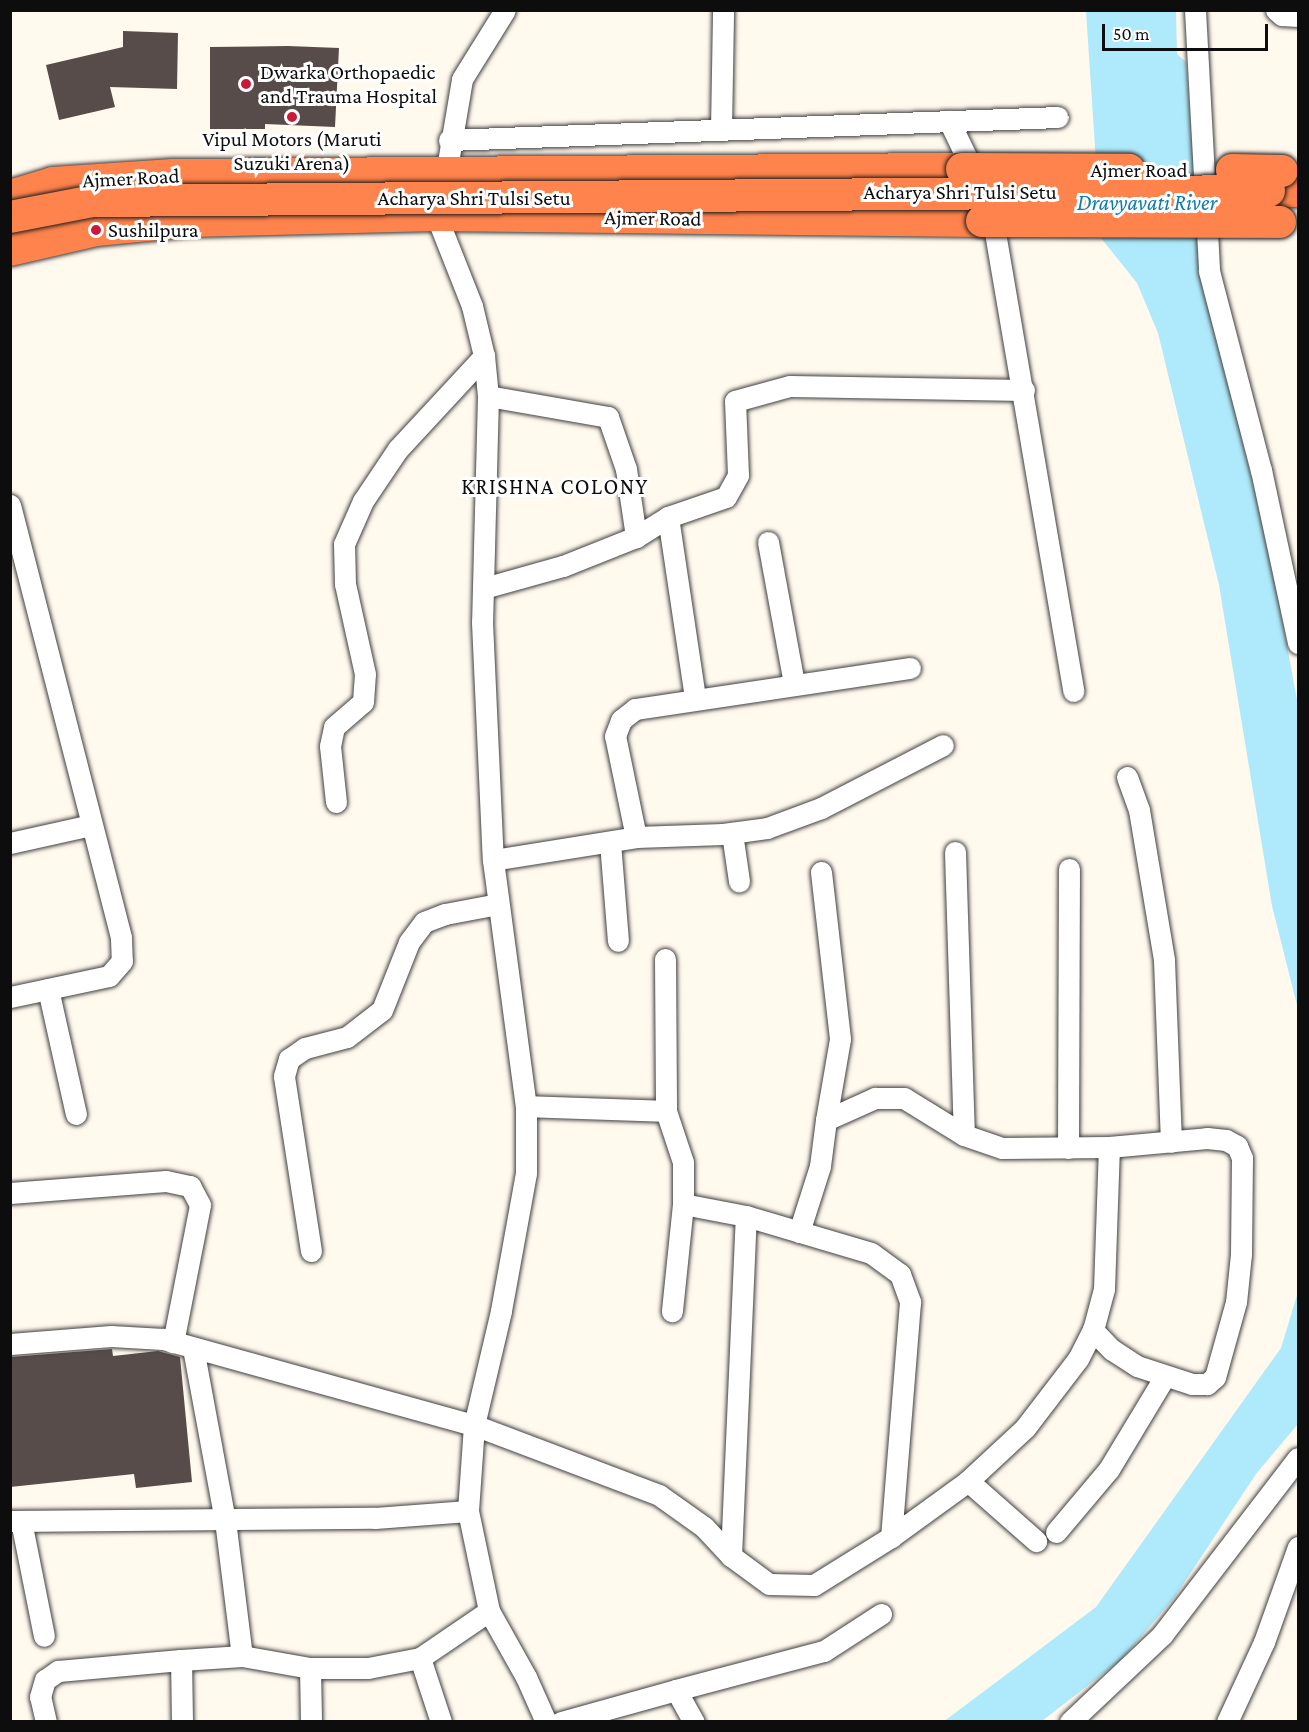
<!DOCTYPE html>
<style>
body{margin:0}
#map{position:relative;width:1309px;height:1732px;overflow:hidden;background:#fff9ee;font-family:"Crimson Pro",serif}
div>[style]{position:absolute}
.water>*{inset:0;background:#aeeafb}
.building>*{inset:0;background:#574c49}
.roads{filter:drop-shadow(0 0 2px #404040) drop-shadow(0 0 2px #404040)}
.minor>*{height:21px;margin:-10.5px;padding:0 10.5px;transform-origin:10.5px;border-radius:10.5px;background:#fff}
.highway>*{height:32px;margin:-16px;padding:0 16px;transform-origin:16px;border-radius:16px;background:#ff834c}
.bridges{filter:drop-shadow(0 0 2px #1e1e1e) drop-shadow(0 0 2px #1e1e1e)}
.highway-bridge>*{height:32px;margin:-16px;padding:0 16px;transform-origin:16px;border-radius:16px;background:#ff834c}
.dots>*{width:16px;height:16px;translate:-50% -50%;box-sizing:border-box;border:3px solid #fff;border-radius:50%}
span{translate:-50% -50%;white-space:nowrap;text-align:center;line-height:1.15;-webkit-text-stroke:6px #fff;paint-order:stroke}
.poi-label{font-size:21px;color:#0d0d0d}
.left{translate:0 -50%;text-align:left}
.street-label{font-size:21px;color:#0d0d0d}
.water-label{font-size:22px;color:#0c7caa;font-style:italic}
.neighbourhood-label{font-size:22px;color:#0d0d0d;letter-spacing:1.5px}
.frame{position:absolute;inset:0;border:12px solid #0d0d0d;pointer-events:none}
.scale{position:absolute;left:1102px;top:24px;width:166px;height:27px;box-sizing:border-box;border:3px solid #0d0d0d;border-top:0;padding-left:8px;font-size:18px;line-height:21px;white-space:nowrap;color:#0d0d0d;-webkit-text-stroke:4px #fff;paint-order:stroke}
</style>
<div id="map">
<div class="water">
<i style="clip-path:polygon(1086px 11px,1176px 11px,1177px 54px,1186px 62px,1199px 237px,1224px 367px,1269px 549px,1298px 705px,1298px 1009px,1272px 906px,1219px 585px,1158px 333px,1137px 283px,1101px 238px)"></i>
<i style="clip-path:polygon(1298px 1292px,1298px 1424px,1256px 1474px,1174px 1598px,1122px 1659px,1042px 1721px,943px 1722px,1096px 1607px,1281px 1348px)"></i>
</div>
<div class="building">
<i style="clip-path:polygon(123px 31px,178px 33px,177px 89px,110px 87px,115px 107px,59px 120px,46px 65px,123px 47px)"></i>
<i style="clip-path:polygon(288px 46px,339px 48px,335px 127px,265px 124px,265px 129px,210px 129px,210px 47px)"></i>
<i style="clip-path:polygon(112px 1349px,113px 1356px,158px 1351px,180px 1357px,192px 1482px,136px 1488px,134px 1474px,10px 1487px,10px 1357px)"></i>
</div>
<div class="roads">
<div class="minor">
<i style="left:1195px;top:10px;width:261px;rotate:86.9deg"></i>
<i style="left:1209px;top:271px;width:206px;rotate:75.4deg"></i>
<i style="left:1261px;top:470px;width:177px;rotate:77.9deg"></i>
<i style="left:1276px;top:10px;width:8px;rotate:40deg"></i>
<i style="left:1282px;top:15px;width:16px;rotate:4deg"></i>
<i style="left:949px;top:121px;width:64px;rotate:64.2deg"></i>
<i style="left:721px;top:129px;width:119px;rotate:-89deg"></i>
<i style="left:449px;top:140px;width:609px;rotate:-2.16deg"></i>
<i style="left:446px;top:174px;width:96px;rotate:-80.4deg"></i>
<i style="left:462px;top:79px;width:81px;rotate:-58.1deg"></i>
<i style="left:991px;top:209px;width:489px;rotate:80.3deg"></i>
<i style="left:436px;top:215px;width:98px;rotate:68.4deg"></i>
<i style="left:472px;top:306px;width:51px;rotate:76.5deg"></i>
<i style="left:484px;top:356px;width:40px;rotate:84.3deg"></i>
<i style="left:488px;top:396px;width:226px;rotate:91.5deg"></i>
<i style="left:482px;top:622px;width:238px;rotate:87.4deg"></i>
<i style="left:493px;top:860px;width:248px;rotate:82.4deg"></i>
<i style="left:526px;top:1106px;width:67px;rotate:90deg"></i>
<i style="left:526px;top:1173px;width:140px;rotate:100.3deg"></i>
<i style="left:501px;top:1311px;width:117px;rotate:103.3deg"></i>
<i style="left:474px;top:1425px;width:86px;rotate:94deg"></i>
<i style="left:468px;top:1511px;width:102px;rotate:78.1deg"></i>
<i style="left:489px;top:1611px;width:76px;rotate:60.7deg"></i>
<i style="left:526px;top:1677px;width:49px;rotate:66deg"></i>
<i style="left:488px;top:396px;width:122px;rotate:9.9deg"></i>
<i style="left:608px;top:417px;width:55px;rotate:70.9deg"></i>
<i style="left:626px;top:469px;width:69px;rotate:81.6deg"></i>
<i style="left:10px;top:505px;width:447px;rotate:75.6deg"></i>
<i style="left:121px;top:938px;width:23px;rotate:88deg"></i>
<i style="left:122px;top:961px;width:20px;rotate:131deg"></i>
<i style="left:109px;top:976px;width:101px;rotate:168deg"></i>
<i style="left:668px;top:517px;width:183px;rotate:81.5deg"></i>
<i style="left:768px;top:542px;width:144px;rotate:79.6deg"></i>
<i style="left:484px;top:588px;width:82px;rotate:-15.6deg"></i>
<i style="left:563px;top:566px;width:79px;rotate:-21.7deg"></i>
<i style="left:636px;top:537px;width:38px;rotate:-32deg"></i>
<i style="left:668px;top:517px;width:61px;rotate:-19deg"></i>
<i style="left:726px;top:497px;width:25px;rotate:-61deg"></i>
<i style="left:738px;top:475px;width:74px;rotate:-92.3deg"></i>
<i style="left:735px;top:401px;width:57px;rotate:-15.3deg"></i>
<i style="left:790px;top:386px;width:234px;rotate:1deg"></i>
<i style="left:1127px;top:777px;width:35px;rotate:70deg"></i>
<i style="left:1139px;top:810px;width:152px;rotate:80.5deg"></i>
<i style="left:1164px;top:960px;width:182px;rotate:87.8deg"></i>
<i style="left:336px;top:802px;width:56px;rotate:-96.1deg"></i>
<i style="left:330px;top:746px;width:19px;rotate:-78deg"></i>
<i style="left:334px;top:727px;width:38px;rotate:-41deg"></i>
<i style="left:363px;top:702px;width:28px;rotate:-86deg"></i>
<i style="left:365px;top:674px;width:92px;rotate:-102.5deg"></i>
<i style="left:345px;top:584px;width:40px;rotate:-91.4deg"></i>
<i style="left:344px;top:544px;width:47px;rotate:-66.2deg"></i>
<i style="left:363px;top:501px;width:63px;rotate:-56.1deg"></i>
<i style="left:398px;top:449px;width:127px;rotate:-47.2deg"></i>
<i style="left:732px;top:833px;width:49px;rotate:81.7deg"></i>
<i style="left:636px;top:837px;width:103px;rotate:-101.7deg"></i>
<i style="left:615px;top:736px;width:17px;rotate:-69deg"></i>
<i style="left:621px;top:720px;width:18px;rotate:-38deg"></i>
<i style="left:635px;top:709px;width:278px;rotate:-8.5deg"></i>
<i style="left:610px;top:842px;width:99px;rotate:85.4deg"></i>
<i style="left:10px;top:843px;width:83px;rotate:-12.5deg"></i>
<i style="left:955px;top:852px;width:283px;rotate:88.2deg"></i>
<i style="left:493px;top:860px;width:145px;rotate:-9.1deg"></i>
<i style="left:636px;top:837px;width:87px;rotate:-2deg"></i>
<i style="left:723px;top:834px;width:44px;rotate:-7.8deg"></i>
<i style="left:767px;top:828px;width:58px;rotate:-20.3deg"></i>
<i style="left:821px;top:808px;width:137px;rotate:-27.3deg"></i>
<i style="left:821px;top:872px;width:168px;rotate:83.5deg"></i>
<i style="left:840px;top:1039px;width:82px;rotate:99.8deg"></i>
<i style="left:665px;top:959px;width:152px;rotate:89.6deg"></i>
<i style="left:666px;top:1111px;width:54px;rotate:71.6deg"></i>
<i style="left:683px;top:1162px;width:42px;rotate:90deg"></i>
<i style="left:683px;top:1204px;width:108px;rotate:95.9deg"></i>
<i style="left:48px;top:989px;width:128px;rotate:77.4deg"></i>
<i style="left:526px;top:1106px;width:140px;rotate:2deg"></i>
<i style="left:1068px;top:1148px;width:279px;rotate:-89.8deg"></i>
<i style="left:10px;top:1193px;width:156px;rotate:-4.4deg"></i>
<i style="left:166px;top:1181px;width:25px;rotate:12deg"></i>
<i style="left:190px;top:1186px;width:21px;rotate:62deg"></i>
<i style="left:200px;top:1205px;width:140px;rotate:101.1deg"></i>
<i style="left:683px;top:1204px;width:64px;rotate:10.8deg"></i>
<i style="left:746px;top:1216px;width:130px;rotate:16.5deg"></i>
<i style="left:871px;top:1253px;width:36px;rotate:36deg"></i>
<i style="left:900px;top:1274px;width:30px;rotate:70deg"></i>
<i style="left:910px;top:1302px;width:236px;rotate:94.6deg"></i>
<i style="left:799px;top:1232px;width:69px;rotate:-72.3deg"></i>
<i style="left:820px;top:1166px;width:46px;rotate:-82.6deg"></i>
<i style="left:826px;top:1120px;width:54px;rotate:-24.2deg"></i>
<i style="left:875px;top:1098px;width:29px"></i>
<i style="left:904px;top:1098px;width:70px;rotate:31.7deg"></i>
<i style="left:964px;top:1135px;width:40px;rotate:18.9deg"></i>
<i style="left:1002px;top:1148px;width:107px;rotate:-0.5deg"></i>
<i style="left:1109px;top:1147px;width:98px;rotate:-5.2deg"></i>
<i style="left:1207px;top:1138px;width:19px;rotate:6deg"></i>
<i style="left:1226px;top:1140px;width:13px;rotate:29deg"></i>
<i style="left:1237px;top:1146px;width:13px;rotate:67deg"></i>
<i style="left:1242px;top:1158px;width:96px;rotate:90.6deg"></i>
<i style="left:1241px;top:1254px;width:48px;rotate:95.9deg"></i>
<i style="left:1236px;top:1302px;width:78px;rotate:105.6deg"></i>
<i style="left:1215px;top:1377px;width:11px;rotate:139deg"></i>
<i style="left:1207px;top:1384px;width:15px;rotate:180deg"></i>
<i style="left:1192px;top:1384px;width:58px;rotate:-161.9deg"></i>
<i style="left:1137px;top:1366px;width:30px;rotate:-147deg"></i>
<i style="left:1112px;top:1350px;width:28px;rotate:-134deg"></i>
<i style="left:311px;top:1251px;width:177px;rotate:-98.8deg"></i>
<i style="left:284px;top:1076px;width:18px;rotate:-74deg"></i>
<i style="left:289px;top:1059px;width:19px;rotate:-35deg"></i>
<i style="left:305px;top:1048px;width:43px;rotate:-14.7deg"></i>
<i style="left:347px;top:1037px;width:44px;rotate:-37.6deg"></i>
<i style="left:382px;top:1010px;width:73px;rotate:-68.3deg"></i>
<i style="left:409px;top:942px;width:25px;rotate:-53deg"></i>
<i style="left:424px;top:922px;width:22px;rotate:-21deg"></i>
<i style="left:445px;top:914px;width:54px;rotate:-10.7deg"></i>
<i style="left:10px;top:1344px;width:101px;rotate:-4.5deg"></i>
<i style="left:111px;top:1336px;width:52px;rotate:3.3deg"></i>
<i style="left:163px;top:1339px;width:323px;rotate:15.5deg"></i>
<i style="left:474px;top:1425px;width:198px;rotate:20.7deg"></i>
<i style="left:659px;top:1495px;width:55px;rotate:35.4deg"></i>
<i style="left:704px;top:1527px;width:40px;rotate:47deg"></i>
<i style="left:731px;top:1556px;width:47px;rotate:36.4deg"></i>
<i style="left:769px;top:1584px;width:45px;rotate:1.3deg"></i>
<i style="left:814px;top:1585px;width:91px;rotate:-31.9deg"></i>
<i style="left:891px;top:1537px;width:95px;rotate:-36deg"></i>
<i style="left:968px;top:1481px;width:91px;rotate:41.4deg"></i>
<i style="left:193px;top:1348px;width:175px;rotate:79.5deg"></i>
<i style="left:225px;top:1520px;width:137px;rotate:82.9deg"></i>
<i style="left:968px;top:1481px;width:78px;rotate:-42.9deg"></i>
<i style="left:1025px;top:1428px;width:87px;rotate:-52.5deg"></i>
<i style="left:1078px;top:1359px;width:33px;rotate:-63deg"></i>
<i style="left:1093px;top:1330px;width:42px;rotate:-75deg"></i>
<i style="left:1104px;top:1289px;width:142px;rotate:-88deg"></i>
<i style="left:10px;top:1521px;width:365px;rotate:-0.5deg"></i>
<i style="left:375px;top:1518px;width:93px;rotate:-4.3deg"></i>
<i style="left:21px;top:1521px;width:117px;rotate:78.7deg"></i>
<i style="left:1056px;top:1532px;width:82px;rotate:-49.9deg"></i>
<i style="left:1109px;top:1469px;width:109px;rotate:-58.9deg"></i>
<i style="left:731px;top:1556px;width:340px;rotate:-87.5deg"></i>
<i style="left:420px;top:1658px;width:67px;rotate:71.8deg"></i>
<i style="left:310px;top:1668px;width:54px;rotate:88.9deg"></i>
<i style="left:676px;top:1690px;width:153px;rotate:-14.8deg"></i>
<i style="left:824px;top:1651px;width:68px;rotate:-33deg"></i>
<i style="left:46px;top:1722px;width:26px;rotate:-103deg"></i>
<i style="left:40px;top:1697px;width:18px;rotate:-74deg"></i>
<i style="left:45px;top:1680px;width:16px;rotate:-35deg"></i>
<i style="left:58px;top:1671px;width:123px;rotate:-5.1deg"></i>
<i style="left:182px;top:1722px;width:62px;rotate:-90.9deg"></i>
<i style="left:181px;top:1660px;width:61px;rotate:-3.8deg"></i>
<i style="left:242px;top:1656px;width:69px;rotate:10deg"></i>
<i style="left:310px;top:1668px;width:58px"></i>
<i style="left:368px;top:1668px;width:53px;rotate:-10.9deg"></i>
<i style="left:420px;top:1658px;width:83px;rotate:-34.3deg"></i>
<i style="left:561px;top:1722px;width:119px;rotate:-15.5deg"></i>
<i style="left:676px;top:1690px;width:37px;rotate:61deg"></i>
<i style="left:1070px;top:1722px;width:127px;rotate:-43.4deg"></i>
<i style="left:1162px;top:1635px;width:223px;rotate:-52.5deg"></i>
<i style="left:1227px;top:1722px;width:88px;rotate:-65.2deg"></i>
<i style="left:1264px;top:1642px;width:101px;rotate:-70.3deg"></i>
</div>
<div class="highway">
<i style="left:1269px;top:191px;width:29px"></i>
<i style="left:10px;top:196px;width:45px;rotate:-16.8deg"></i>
<i style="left:53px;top:183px;width:120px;rotate:-3.8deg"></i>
<i style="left:173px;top:175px;width:789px;rotate:-0.44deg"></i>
<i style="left:10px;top:250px;width:88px;rotate:-13.1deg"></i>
<i style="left:96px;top:230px;width:93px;rotate:-5.5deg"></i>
<i style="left:189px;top:221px;width:247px;rotate:-1.4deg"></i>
<i style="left:436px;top:215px;width:546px;rotate:0.63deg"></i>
</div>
</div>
<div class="bridges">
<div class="highway-bridge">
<i style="left:962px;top:169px;width:167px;rotate:0.3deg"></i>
<i style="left:1232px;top:170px;width:50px;rotate:1.1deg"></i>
<i style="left:10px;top:217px;width:85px;rotate:-10.9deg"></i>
<i style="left:93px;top:201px;width:1176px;rotate:-0.49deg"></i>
<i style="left:982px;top:221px;width:298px;rotate:0.2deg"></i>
</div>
</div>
<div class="dots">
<i style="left:246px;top:84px;background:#c91a3c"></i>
<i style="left:292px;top:117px;background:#c91a3c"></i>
<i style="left:96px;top:230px;background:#c91a3c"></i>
</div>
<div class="poi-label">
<span class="left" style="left:260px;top:84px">Dwarka Orthopaedic<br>and Trauma Hospital</span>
<span style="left:292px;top:151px">Vipul Motors (Maruti<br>Suzuki Arena)</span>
<span class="left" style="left:108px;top:230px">Sushilpura</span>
</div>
<div class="street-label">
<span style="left:1139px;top:170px">Ajmer Road</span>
<span style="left:131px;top:178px;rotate:-3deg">Ajmer Road</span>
<span style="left:960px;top:192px">Acharya Shri Tulsi Setu</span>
<span style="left:474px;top:198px">Acharya Shri Tulsi Setu</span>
<span style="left:653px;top:218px;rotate:1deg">Ajmer Road</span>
</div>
<div class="water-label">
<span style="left:1147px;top:203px">Dravyavati River</span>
</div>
<div class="neighbourhood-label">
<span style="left:555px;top:487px">KRISHNA COLONY</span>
</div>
<div class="frame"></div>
<div class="scale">50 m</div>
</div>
